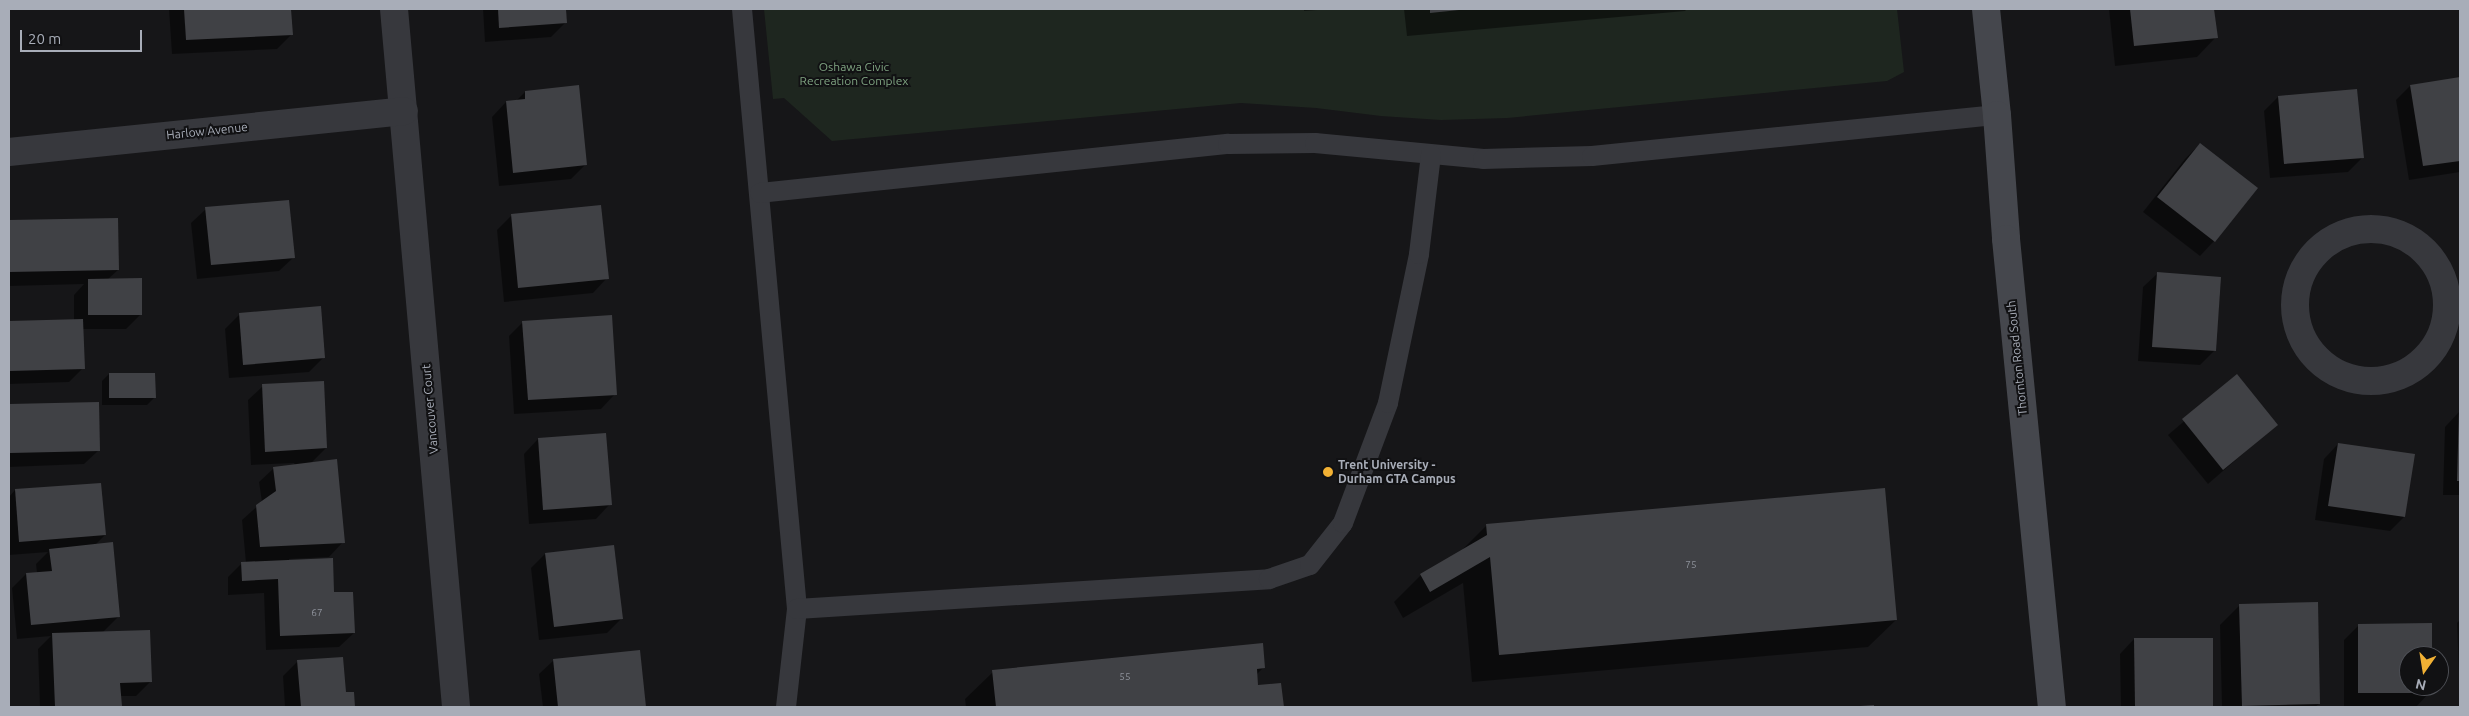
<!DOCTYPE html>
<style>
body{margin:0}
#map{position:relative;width:2469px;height:716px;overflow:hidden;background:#161618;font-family:Ubuntu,sans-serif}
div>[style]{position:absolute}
.green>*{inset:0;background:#1e261f}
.shadow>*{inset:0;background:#0007}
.building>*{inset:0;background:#404145}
.service>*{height:20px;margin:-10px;padding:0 10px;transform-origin:10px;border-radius:10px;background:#37383d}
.minor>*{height:28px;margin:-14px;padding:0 14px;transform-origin:14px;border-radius:14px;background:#37383d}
.minor>.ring{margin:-14px;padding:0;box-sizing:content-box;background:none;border:28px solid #37383d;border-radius:50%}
.secondary>*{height:28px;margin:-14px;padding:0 14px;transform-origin:14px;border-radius:14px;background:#45474d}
.dots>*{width:14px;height:14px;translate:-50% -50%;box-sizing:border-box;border:2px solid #111113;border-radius:50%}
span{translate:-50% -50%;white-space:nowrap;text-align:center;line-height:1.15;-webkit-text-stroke:4px #111113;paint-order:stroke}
.number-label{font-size:10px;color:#8e929b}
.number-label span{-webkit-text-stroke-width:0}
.park-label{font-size:12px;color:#7fa381}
.street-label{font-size:12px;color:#a8adb8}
.poi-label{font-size:12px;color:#a8adb8;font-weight:700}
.left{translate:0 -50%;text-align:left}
.frame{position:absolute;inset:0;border:10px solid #a8adb8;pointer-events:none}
.north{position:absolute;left:2399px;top:646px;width:50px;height:50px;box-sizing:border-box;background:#111113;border:1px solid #4d4f55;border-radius:50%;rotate:193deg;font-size:14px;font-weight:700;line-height:20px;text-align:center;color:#a8adb8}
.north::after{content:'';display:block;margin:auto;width:18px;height:22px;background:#f2b134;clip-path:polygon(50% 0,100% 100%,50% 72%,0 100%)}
.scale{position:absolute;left:20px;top:30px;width:122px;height:22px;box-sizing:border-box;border:2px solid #a8adb8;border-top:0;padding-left:6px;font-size:15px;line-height:18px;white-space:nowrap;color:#a8adb8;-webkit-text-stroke:4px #111113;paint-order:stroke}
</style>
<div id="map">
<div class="green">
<i style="clip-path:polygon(764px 9px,1897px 9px,1904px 72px,1887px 81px,1507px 118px,1441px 120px,1381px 116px,1316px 108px,1241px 103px,832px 141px,784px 98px,773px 99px)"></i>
</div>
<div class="shadow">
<i style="clip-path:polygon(169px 9px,290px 9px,291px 35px,277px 49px,172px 54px)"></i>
<i style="clip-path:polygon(483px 9px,565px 9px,565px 23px,551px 37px,485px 42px)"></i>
<i style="clip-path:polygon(1304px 9px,1330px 9px,1304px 11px)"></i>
<i style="clip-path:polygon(1404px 9px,1687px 9px,1685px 11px,1407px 36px)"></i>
<i style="clip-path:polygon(2109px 9px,2213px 9px,2216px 37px,2197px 57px,2115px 66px)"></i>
<i style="clip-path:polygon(2460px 78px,2460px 172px,2409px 180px,2396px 100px,2410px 86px)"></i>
<i style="clip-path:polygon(525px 92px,585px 165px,571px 179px,499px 186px,492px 117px,506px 102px,516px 101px)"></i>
<i style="clip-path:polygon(2278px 97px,2363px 157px,2348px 172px,2270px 178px,2264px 111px)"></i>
<i style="clip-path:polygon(2200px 144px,2256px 188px,2214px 241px,2200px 256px,2143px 212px,2185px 159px)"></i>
<i style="clip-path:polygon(206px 209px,294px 257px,279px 271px,197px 279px,191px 223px)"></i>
<i style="clip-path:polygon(512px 215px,607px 278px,593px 293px,504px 302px,497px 230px)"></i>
<i style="clip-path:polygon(117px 219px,118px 270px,107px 280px,141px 314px,126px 329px,82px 329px,83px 368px,69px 382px,9px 384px,9px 323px,74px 321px,74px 295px,84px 284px,9px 286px,9px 221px)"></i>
<i style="clip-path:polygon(2158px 273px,2215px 350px,2200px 365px,2138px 361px,2143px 287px)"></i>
<i style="clip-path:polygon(240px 314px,324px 357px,309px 372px,229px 378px,225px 329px)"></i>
<i style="clip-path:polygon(523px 322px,615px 394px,601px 409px,514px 414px,509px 336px)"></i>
<i style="clip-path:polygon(109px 374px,154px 398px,147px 405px,102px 405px,102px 381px)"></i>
<i style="clip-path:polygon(2237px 376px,2276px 425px,2208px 484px,2168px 435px)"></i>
<i style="clip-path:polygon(263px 386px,326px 448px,311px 463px,343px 542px,329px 557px,289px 559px,289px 561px,333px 593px,354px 633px,339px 647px,266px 650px,264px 593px,228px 595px,228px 577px,242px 563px,246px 563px,242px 520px,262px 502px,259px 482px,274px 468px,295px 465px,294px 463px,251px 465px,248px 400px)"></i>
<i style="clip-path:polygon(9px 406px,99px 450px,84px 464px,9px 467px)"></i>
<i style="clip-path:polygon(2459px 412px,2460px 495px,2443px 495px,2445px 427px)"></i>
<i style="clip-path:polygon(538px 439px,610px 504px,596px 519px,529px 524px,524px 454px)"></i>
<i style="clip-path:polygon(2338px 444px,2404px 517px,2390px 531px,2315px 520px,2324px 459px)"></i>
<i style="clip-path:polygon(15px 490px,105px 535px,94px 546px,119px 616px,102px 633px,151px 681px,136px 696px,120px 696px,119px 707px,40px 707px,38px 649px,51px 636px,17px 639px,12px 588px,26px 574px,37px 573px,36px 564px,48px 552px,9px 555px,9px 497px)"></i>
<i style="clip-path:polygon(1487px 525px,1896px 620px,1868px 647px,1472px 682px,1463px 583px,1403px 618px,1394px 602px,1421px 575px,1459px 553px)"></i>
<i style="clip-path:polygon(545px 554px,622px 618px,607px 633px,539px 640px,531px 568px)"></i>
<i style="clip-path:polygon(2240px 605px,2319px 704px,2315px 707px,2222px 707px,2220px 625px)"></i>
<i style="clip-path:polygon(2460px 620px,2460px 696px,2457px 623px)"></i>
<i style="clip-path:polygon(2359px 625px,2430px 656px,2409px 656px,2409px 686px,2430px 686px,2430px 692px,2416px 707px,2344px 707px,2344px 640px)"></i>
<i style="clip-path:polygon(2134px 639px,2212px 639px,2212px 707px,2121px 707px,2120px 654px)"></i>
<i style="clip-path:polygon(639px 652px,645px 707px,543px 707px,539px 674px,554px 660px)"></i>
<i style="clip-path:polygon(297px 662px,345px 693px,353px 693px,354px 707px,285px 707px,283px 676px)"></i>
<i style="clip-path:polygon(1264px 667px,1256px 675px,1257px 686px,1280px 684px,1283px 707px,966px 707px,965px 699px,993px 672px)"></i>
</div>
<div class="building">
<i style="clip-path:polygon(184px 9px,291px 9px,293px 35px,186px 40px)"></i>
<i style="clip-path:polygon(498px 9px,566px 9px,567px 23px,499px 28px)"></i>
<i style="clip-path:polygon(1430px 9px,1458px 9px,1459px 10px,1430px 13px)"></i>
<i style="clip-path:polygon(2130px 9px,2214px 9px,2218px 38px,2134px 46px)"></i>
<i style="clip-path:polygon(2460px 77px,2460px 161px,2423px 166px,2410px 85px)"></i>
<i style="clip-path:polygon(579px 85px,587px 165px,513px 173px,506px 101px,525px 99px,525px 91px)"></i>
<i style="clip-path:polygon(2357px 89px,2364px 158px,2284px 164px,2278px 96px)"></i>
<i style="clip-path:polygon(2200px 143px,2258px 188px,2215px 242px,2157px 197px)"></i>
<i style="clip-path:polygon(289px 200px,295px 258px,211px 265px,205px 207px)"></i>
<i style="clip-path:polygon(601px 205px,609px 279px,518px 288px,511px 214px)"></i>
<i style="clip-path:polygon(118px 218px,119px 270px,9px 272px,9px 220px)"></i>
<i style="clip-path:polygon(2157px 272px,2221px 277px,2216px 351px,2152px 347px)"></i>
<i style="clip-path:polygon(142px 278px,142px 315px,88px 315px,88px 279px)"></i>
<i style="clip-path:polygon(321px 306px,325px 358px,243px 365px,239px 313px)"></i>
<i style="clip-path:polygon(612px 315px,617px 395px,528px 400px,522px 321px)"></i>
<i style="clip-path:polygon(83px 319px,85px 369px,9px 371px,9px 321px)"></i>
<i style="clip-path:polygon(109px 373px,155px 373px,156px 398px,109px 398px)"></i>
<i style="clip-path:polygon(2237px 374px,2278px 425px,2223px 470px,2182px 419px)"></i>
<i style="clip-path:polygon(324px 381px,327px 448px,265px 452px,262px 384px)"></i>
<i style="clip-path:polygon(99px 402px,100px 451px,10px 453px,9px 404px)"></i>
<i style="clip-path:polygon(2459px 410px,2460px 410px,2460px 481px,2457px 481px)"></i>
<i style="clip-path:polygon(606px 433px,612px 505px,543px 510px,538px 438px)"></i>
<i style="clip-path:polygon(2338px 443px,2415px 454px,2405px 517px,2328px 506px)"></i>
<i style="clip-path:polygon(337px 459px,345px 543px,260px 547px,256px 505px,276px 491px,273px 467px)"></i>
<i style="clip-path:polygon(101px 483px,106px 535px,19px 542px,15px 489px)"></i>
<i style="clip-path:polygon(1885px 488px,1897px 620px,1499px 655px,1490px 557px,1430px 592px,1420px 574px,1487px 535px,1486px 524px)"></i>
<i style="clip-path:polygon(113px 542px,120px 617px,31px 625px,26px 573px,52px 571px,49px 549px)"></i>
<i style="clip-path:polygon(614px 545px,623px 619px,554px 627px,545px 553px)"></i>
<i style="clip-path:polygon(333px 558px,334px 592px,353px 592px,355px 633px,280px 636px,278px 579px,242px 581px,241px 562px)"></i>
<i style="clip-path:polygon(2318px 602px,2320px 704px,2242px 706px,2239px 604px)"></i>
<i style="clip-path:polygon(2432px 623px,2432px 656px,2409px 656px,2409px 686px,2432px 686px,2432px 693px,2358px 693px,2358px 624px)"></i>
<i style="clip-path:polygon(150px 630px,152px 682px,120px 683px,122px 706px,55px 707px,52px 633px)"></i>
<i style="clip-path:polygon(2134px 638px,2213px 638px,2213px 707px,2135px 707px)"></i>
<i style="clip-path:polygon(1263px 643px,1265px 668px,1257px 669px,1258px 685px,1281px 683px,1284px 707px,996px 707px,992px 670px)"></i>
<i style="clip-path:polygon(640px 650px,646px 707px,558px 707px,553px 659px)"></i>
<i style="clip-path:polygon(343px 657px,346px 692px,354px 692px,355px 707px,301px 707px,297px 660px)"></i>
<i style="clip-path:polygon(1874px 705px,1874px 707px,1860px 707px,1860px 706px)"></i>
</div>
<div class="service">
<i style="left:742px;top:9px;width:603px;rotate:84.76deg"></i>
<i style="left:797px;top:609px;width:99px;rotate:96.4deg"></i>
<i style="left:760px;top:193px;width:471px;rotate:-6deg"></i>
<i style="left:1228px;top:144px;width:87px;rotate:-0.7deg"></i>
<i style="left:1315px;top:143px;width:169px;rotate:5.4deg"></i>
<i style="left:1483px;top:159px;width:109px;rotate:-1.6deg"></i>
<i style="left:1592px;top:156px;width:407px;rotate:-5.8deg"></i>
<i style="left:797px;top:609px;width:473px;rotate:-3.6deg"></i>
<i style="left:1269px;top:579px;width:43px;rotate:-18.9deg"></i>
<i style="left:1310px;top:565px;width:53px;rotate:-51.8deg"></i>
<i style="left:1343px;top:523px;width:128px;rotate:-69.4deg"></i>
<i style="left:1388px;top:403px;width:152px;rotate:-78.2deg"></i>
<i style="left:1419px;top:254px;width:100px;rotate:-83.1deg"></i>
</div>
<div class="minor">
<i style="left:394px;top:9px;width:701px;rotate:84.92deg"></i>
<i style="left:9px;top:152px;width:397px;rotate:-5.9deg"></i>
<i class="ring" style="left:2295px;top:229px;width:124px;height:124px"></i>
</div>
<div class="secondary">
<i style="left:1986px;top:9px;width:107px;rotate:84.1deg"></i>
<i style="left:1997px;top:115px;width:124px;rotate:85.8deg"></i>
<i style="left:2006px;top:239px;width:470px;rotate:84.4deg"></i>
</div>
<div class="dots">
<i style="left:1328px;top:472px;background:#f2b134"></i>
</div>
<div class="number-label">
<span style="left:1691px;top:565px">75</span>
<span style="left:317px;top:613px">67</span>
<span style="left:1125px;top:677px">55</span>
</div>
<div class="park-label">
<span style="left:854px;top:74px">Oshawa Civic<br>Recreation Complex</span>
</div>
<div class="street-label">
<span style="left:207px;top:131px;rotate:-6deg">Harlow Avenue</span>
<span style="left:2017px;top:358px;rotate:-96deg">Thornton Road South</span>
<span style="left:430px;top:409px;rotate:-95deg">Vancouver Court</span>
</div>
<div class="poi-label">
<span class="left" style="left:1338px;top:472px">Trent University -<br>Durham GTA Campus</span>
</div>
<div class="frame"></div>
<div class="north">N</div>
<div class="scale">20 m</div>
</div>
